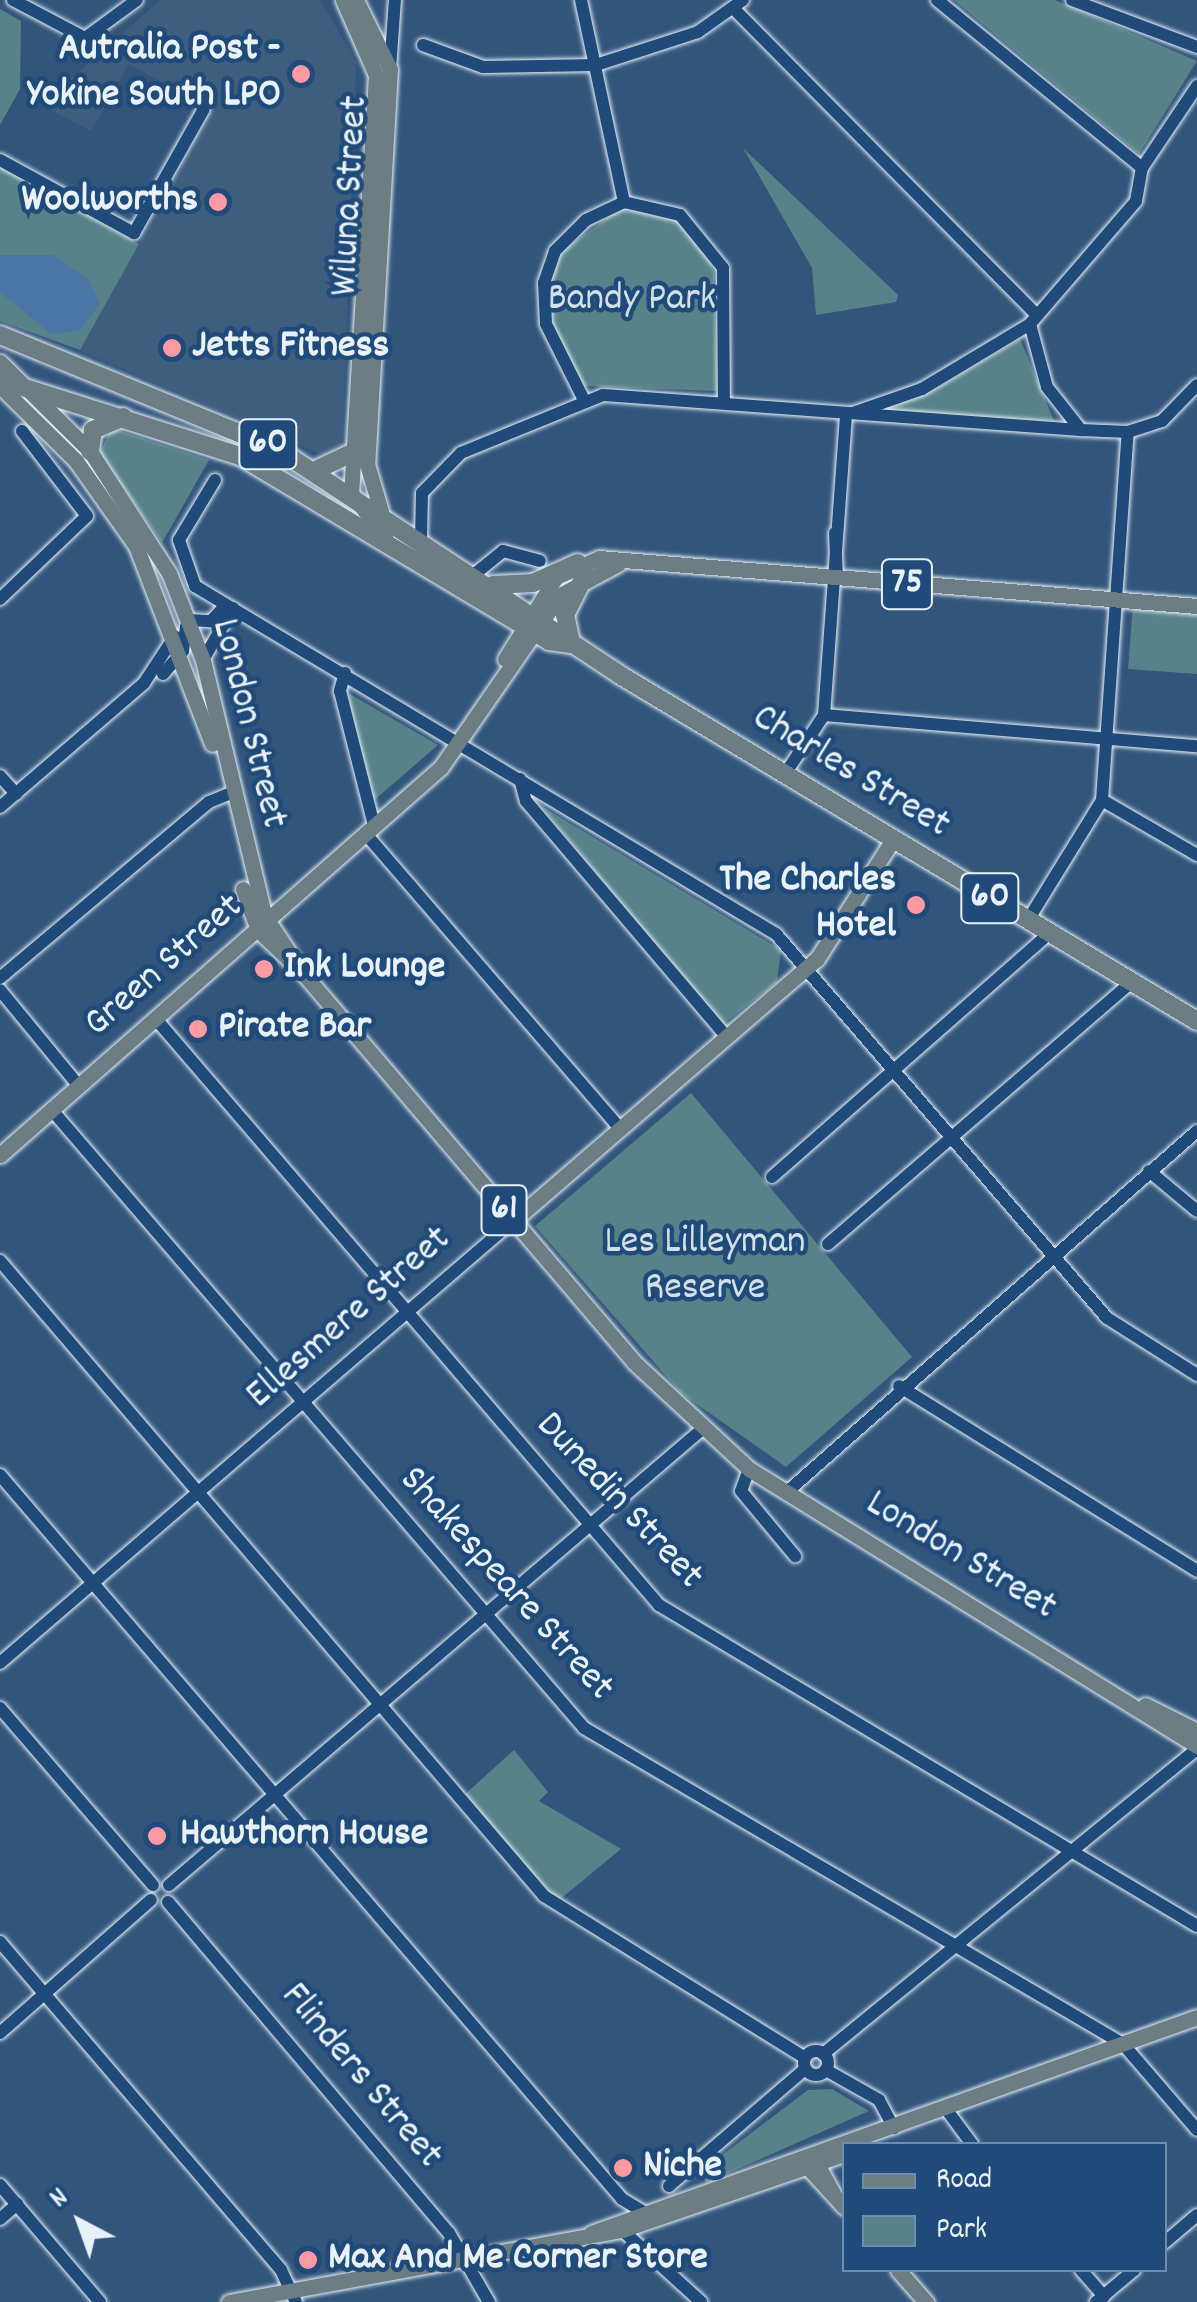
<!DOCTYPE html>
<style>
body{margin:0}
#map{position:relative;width:1197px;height:2302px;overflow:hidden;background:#32557c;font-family:Dekko,sans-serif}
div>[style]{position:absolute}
.built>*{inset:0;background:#3f5d7d}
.green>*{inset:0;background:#578289}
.water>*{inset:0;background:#4a76a5}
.roads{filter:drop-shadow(0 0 2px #e8f1f8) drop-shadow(0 0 2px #e8f1f8)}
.minor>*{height:12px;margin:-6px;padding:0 6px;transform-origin:6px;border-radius:6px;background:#1f4a7a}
.minor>.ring{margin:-6px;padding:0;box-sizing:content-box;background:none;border:12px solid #1f4a7a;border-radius:50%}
.major>*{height:15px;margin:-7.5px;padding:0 7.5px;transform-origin:7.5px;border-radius:7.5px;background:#6c7e84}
.highway>*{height:18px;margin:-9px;padding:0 9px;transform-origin:9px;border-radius:9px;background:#6c7e84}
.dots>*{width:28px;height:28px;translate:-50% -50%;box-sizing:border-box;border:5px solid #1f4a7a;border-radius:50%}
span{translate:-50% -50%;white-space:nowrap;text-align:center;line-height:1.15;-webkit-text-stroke:9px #1f4a7a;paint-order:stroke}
.shield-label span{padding:2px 8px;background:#1f4a7a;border:2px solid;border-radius:8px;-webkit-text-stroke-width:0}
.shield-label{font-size:38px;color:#e8f1f8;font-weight:700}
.poi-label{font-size:40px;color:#e8f1f8;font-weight:700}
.right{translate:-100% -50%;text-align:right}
.left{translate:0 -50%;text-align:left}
.street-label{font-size:40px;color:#e8f1f8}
.park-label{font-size:40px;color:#d2e0e7}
.legend{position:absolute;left:842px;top:2142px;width:325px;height:130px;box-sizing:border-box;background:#1f4a7a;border:2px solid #6f8dac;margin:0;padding:12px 18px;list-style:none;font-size:30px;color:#e8f1f8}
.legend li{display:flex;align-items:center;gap:20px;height:50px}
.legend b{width:50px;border:2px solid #6f8dac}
.north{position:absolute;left:30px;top:2172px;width:100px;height:100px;-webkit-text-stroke:8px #1f4a7a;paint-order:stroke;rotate:319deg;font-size:28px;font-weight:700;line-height:40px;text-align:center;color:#e8f1f8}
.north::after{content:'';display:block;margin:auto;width:35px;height:45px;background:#e8f1f8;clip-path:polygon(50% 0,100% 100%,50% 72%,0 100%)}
</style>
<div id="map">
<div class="built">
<i style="clip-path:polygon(160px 0,320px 0,356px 61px,342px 448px,327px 457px,80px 350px,213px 111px,129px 64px,91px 131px,41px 105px)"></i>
</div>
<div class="green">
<i style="clip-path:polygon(954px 0,1055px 0,1197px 61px,1139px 154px)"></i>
<i style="clip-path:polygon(0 9px,21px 21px,20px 89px,0 125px)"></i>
<i style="clip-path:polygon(743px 148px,898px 295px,896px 302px,816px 315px,812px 268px)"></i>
<i style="clip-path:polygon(0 167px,139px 244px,80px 350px,0 321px)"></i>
<i style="clip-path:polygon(622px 207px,676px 218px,703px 244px,714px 273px,717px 391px,584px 386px,553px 326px,549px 285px,557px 255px)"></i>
<i style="clip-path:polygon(1020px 339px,1054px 421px,880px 412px,936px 389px)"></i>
<i style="clip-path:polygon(111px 428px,209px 460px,162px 543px,100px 453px)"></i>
<i style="clip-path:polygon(1133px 603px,1197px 607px,1197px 674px,1128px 669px)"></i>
<i style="clip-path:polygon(348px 693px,438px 745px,372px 802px)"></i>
<i style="clip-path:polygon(541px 806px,781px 950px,777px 982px,722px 1025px)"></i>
<i style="clip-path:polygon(691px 1093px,912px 1357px,786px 1467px,681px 1393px,535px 1226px)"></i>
<i style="clip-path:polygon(514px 1750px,548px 1792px,539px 1801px,621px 1849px,558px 1901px,463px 1796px)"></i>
<i style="clip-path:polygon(832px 2089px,869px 2111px,706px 2183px,701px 2171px,808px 2090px)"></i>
</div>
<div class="water">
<i style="clip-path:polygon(0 255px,53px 255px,89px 280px,100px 304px,80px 330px,51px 334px,0 292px)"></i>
</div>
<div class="roads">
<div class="minor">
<i style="left:13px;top:0;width:81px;rotate:27.8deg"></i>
<i style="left:85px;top:38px;width:64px;rotate:-36.2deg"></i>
<i style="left:581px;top:0;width:207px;rotate:78deg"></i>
<i style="left:937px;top:0;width:265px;rotate:39.3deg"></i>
<i style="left:1072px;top:0;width:134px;rotate:20.6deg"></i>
<i style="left:734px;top:9px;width:428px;rotate:45.3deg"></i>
<i style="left:423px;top:45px;width:64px;rotate:20.1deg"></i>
<i style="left:483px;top:67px;width:113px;rotate:-1deg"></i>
<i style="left:596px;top:65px;width:107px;rotate:-17.9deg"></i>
<i style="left:698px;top:32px;width:55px;rotate:-35.4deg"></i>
<i style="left:390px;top:69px;width:69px;rotate:-85.9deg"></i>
<i style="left:0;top:160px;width:153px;rotate:28.6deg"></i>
<i style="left:134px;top:233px;width:142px;rotate:-60.6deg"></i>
<i style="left:1030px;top:324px;width:65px;rotate:74.9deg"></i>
<i style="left:1047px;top:387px;width:55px;rotate:51.7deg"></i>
<i style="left:1081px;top:430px;width:47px;rotate:2.4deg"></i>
<i style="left:1128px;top:432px;width:36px;rotate:-18deg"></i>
<i style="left:1162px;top:421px;width:50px;rotate:-45.8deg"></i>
<i style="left:583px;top:398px;width:83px;rotate:-116.6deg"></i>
<i style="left:546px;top:324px;width:41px;rotate:-92.8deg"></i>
<i style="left:544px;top:283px;width:34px;rotate:-71deg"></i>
<i style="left:555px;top:251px;width:44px;rotate:-45deg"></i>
<i style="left:586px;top:220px;width:42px;rotate:-25.3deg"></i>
<i style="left:624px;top:202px;width:57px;rotate:13.1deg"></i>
<i style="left:680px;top:215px;width:68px;rotate:50.9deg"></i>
<i style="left:723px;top:268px;width:135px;rotate:89.6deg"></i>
<i style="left:853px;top:413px;width:73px;rotate:-19.2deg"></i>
<i style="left:922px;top:389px;width:126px;rotate:-31deg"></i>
<i style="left:1030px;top:324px;width:162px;rotate:-49.2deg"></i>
<i style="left:1136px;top:201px;width:34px;rotate:-80deg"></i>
<i style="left:1142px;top:168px;width:99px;rotate:-56.1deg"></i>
<i style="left:215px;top:480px;width:70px;rotate:121deg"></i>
<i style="left:179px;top:540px;width:49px;rotate:70.8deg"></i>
<i style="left:195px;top:586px;width:677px;rotate:30.92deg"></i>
<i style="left:776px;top:934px;width:507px;rotate:49.24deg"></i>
<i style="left:1107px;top:1318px;width:107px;rotate:32.3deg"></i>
<i style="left:835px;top:533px;width:46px;rotate:87.5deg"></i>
<i style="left:421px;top:537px;width:44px;rotate:-88.7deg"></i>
<i style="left:422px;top:493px;width:56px;rotate:-45.7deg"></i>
<i style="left:461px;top:453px;width:153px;rotate:-22.2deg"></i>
<i style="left:603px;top:395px;width:479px;rotate:4.2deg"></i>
<i style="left:476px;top:573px;width:35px;rotate:-39deg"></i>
<i style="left:503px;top:551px;width:38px;rotate:15deg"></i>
<i style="left:0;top:599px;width:120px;rotate:-43.7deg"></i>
<i style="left:87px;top:516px;width:107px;rotate:-127.4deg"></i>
<i style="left:189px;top:620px;width:22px;rotate:3deg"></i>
<i style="left:211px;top:621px;width:19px;rotate:-47deg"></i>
<i style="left:203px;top:660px;width:60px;rotate:-60deg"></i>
<i style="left:345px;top:673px;width:19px;rotate:106deg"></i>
<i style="left:340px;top:691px;width:138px;rotate:75.8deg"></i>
<i style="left:163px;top:674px;width:30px;rotate:-49deg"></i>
<i style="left:183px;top:651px;width:25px;rotate:-83deg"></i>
<i style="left:824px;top:715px;width:374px;rotate:4.8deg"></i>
<i style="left:785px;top:774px;width:71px;rotate:-56.5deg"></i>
<i style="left:824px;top:715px;width:301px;rotate:-85.8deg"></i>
<i style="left:0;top:776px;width:24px;rotate:48deg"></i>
<i style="left:520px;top:779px;width:23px;rotate:75deg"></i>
<i style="left:526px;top:801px;width:309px;rotate:49.6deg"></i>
<i style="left:1102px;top:800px;width:110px;rotate:30.1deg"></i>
<i style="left:0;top:807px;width:190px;rotate:-40.7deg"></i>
<i style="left:144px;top:683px;width:56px;rotate:-56.6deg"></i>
<i style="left:365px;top:833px;width:389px;rotate:49.2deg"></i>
<i style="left:1028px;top:920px;width:141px;rotate:-58.3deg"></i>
<i style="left:1102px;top:800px;width:369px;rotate:-86deg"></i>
<i style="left:0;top:978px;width:273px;rotate:-40.1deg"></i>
<i style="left:209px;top:802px;width:24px;rotate:-22deg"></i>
<i style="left:0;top:990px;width:123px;rotate:50.6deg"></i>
<i style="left:155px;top:1018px;width:774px;rotate:49.35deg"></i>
<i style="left:659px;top:1605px;width:626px;rotate:30.82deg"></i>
<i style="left:51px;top:1109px;width:817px;rotate:49.27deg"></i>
<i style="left:584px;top:1728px;width:625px;rotate:30.38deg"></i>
<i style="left:1123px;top:2044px;width:113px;rotate:49.3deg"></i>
<i style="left:1149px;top:1171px;width:62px;rotate:39.8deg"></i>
<i style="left:772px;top:1177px;width:370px;rotate:-41.3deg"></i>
<i style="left:828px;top:1244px;width:401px;rotate:-40.8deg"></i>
<i style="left:0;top:1261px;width:836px;rotate:49.41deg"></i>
<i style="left:544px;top:1896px;width:307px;rotate:31.8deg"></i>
<i style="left:899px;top:1386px;width:351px;rotate:31.8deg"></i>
<i style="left:749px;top:1469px;width:23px;rotate:110deg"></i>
<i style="left:741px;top:1491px;width:85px;rotate:50.3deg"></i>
<i style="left:0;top:1475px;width:954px;rotate:49.33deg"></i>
<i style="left:622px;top:2199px;width:26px;rotate:31deg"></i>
<i style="left:788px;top:1491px;width:545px;rotate:-41.35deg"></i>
<i style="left:0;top:1663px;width:677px;rotate:-40.75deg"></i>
<i style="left:0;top:1708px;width:234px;rotate:49.2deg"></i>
<i style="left:169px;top:1885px;width:699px;rotate:-40.53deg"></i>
<i style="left:168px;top:1902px;width:434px;rotate:49.7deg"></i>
<i style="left:449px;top:2233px;width:80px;rotate:59.9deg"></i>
<i style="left:0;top:1942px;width:432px;rotate:49.4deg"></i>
<i style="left:281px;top:2270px;width:35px;rotate:65deg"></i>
<i style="left:0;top:2033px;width:201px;rotate:-41.4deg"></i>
<i class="ring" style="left:804px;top:2051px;width:12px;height:12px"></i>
<i style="left:823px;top:2054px;width:483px;rotate:-39.2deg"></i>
<i style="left:826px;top:2070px;width:61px;rotate:29.5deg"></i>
<i style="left:879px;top:2100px;width:32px;rotate:62deg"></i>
<i style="left:946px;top:2109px;width:44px;rotate:53.4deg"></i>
<i style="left:0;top:2185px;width:154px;rotate:49.5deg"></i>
<i style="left:669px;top:2186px;width:179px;rotate:-40.7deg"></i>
<i style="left:0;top:2219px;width:23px;rotate:-41deg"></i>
<i style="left:622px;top:2230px;width:107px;rotate:42.3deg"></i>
<i style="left:1164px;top:2243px;width:43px;rotate:-40.3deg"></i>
<i style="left:1081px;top:2270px;width:35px;rotate:49deg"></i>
<i style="left:1096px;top:2302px;width:50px;rotate:-40.1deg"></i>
</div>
<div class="major">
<i style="left:343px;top:0;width:82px;rotate:66.3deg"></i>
<i style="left:376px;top:75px;width:419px;rotate:93.4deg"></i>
<i style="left:351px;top:493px;width:56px;rotate:52.3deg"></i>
<i style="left:356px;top:0;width:77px;rotate:63.8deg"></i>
<i style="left:390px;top:69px;width:396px;rotate:93.3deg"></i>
<i style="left:367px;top:464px;width:49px;rotate:73.4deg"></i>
<i style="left:0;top:362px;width:127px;rotate:44.7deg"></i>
<i style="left:90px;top:451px;width:145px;rotate:57.1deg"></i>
<i style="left:169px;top:573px;width:93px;rotate:68.7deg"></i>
<i style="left:203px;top:660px;width:262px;rotate:76.5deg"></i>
<i style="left:264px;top:915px;width:69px;rotate:56.3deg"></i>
<i style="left:302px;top:972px;width:514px;rotate:49.58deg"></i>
<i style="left:635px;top:1363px;width:156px;rotate:42.9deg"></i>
<i style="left:749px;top:1469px;width:527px;rotate:31.73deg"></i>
<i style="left:0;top:386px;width:107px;rotate:44.6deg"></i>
<i style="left:76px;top:461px;width:104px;rotate:54.8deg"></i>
<i style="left:136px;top:546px;width:212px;rotate:69deg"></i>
<i style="left:505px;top:659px;width:97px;rotate:-58.1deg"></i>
<i style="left:556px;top:577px;width:47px;rotate:-23.8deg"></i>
<i style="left:599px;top:558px;width:600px;rotate:4.59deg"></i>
<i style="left:243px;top:889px;width:44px;rotate:69.9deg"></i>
<i style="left:258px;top:930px;width:61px;rotate:43.7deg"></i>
<i style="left:0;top:1155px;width:587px;rotate:-41.34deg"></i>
<i style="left:441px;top:767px;width:209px;rotate:-55.3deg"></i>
<i style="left:560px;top:595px;width:66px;rotate:-28.1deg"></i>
<i style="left:513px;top:1221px;width:401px;rotate:-40.8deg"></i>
<i style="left:817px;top:959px;width:140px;rotate:-57.6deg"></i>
<i style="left:1145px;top:1705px;width:58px;rotate:26.6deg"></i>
<i style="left:813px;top:2156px;width:44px;rotate:61.7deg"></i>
<i style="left:801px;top:2160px;width:64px;rotate:47.5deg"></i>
<i style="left:591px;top:2233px;width:643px;rotate:-19.62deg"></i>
<i style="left:898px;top:2270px;width:43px;rotate:48.8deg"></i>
<i style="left:229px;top:2302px;width:400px;rotate:-10.4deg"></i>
<i style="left:622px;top:2230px;width:235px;rotate:-18.9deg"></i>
</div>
<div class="highway">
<i style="left:0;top:335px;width:298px;rotate:22.3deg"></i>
<i style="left:276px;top:448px;width:412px;rotate:33.4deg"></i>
<i style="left:620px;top:675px;width:673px;rotate:30.95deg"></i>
<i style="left:0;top:380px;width:252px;rotate:17.6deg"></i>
<i style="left:240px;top:456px;width:360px;rotate:30.9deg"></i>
<i style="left:549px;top:641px;width:22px;rotate:8deg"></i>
<i style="left:90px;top:451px;width:21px;rotate:-82deg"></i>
<i style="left:93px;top:430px;width:33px;rotate:-23deg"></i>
<i style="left:314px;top:471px;width:44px;rotate:-25.4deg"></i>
<i style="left:493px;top:585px;width:40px;rotate:-2.9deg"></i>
<i style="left:533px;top:583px;width:49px;rotate:-24deg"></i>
<i style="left:570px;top:638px;width:24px;rotate:-102deg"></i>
<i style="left:565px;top:615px;width:45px;rotate:-63.4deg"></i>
</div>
</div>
<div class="dots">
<i style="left:301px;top:74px;background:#ff9aa2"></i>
<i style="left:218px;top:202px;background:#ff9aa2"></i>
<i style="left:172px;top:348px;background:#ff9aa2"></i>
<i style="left:916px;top:905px;background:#ff9aa2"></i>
<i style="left:264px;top:969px;background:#ff9aa2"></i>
<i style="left:198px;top:1029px;background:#ff9aa2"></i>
<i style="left:157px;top:1836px;background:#ff9aa2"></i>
<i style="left:623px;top:2168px;background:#ff9aa2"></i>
<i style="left:308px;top:2260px;background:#ff9aa2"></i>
</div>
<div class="shield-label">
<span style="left:268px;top:444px">60</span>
<span style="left:907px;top:584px">75</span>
<span style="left:990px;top:898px">60</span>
<span style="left:504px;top:1210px">61</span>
</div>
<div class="poi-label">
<span class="right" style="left:281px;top:74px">Autralia Post -<br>Yokine South LPO</span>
<span class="right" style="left:198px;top:202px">Woolworths</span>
<span class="left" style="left:192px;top:348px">Jetts Fitness</span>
<span class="right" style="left:896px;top:905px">The Charles<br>Hotel</span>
<span class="left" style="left:284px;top:969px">Ink Lounge</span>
<span class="left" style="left:218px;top:1029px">Pirate Bar</span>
<span class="left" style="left:180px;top:1836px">Hawthorn House</span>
<span class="left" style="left:643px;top:2168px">Niche</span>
<span class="left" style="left:328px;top:2260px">Max And Me Corner Store</span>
</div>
<div class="street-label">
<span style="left:352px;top:196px;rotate:-87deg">Wiluna Street</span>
<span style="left:247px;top:724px;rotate:76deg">London Street</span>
<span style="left:850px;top:773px;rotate:31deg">Charles Street</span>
<span style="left:165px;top:967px;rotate:-41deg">Green Street</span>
<span style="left:350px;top:1319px;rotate:-41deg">Ellesmere Street</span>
<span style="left:618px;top:1502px;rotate:47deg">Dunedin Street</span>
<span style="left:960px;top:1557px;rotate:31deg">London Street</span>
<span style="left:505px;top:1585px;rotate:48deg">Shakespeare Street</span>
<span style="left:360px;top:2077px;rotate:50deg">Flinders Street</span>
</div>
<div class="park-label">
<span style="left:632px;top:301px">Bandy Park</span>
<span style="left:705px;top:1267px">Les Lilleyman<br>Reserve</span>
</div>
<ul class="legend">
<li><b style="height:12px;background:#6c7e84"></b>Road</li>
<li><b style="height:28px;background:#578289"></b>Park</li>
</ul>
<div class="north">N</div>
</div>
